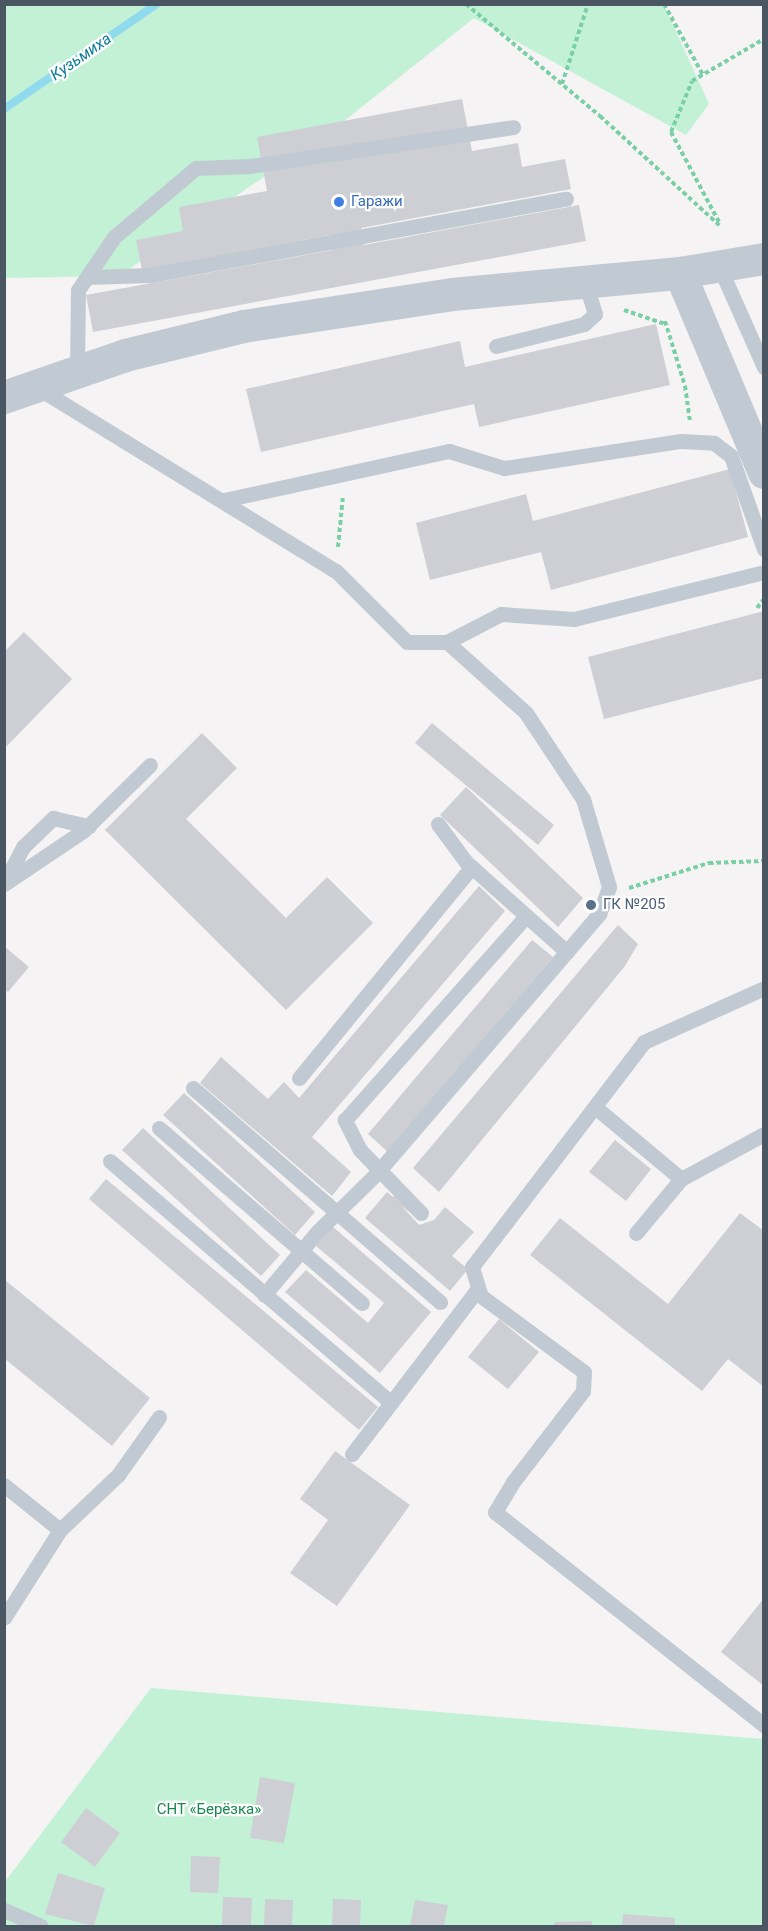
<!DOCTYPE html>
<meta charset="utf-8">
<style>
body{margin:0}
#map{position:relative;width:768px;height:1931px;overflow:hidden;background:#f5f3f3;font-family:Roboto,sans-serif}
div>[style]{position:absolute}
.green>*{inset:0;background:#c3f1d5}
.stream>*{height:8px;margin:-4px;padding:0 4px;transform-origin:4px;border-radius:4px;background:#90daee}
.building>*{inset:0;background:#cdcfd5}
.path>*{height:4px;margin-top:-2px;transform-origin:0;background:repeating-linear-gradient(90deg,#7ad0a6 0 4.5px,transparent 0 7.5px)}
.service>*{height:15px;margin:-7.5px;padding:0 7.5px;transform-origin:7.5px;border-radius:7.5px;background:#c1cad2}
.minor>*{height:32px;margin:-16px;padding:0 16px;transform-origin:16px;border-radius:16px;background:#c1cad2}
.tertiary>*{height:33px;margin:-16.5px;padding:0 16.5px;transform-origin:16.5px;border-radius:16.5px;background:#c1cad2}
.dots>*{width:16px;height:16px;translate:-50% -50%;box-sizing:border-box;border:3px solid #fff;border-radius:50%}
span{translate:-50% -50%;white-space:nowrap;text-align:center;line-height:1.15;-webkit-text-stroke:4.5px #fff;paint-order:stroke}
.shop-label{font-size:15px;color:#366cbe}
.left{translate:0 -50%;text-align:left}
.service-label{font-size:15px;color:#4e5e75}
.park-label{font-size:15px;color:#17864f}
.water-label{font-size:16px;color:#0c7c9b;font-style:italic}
.frame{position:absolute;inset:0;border:6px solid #4a5661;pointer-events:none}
</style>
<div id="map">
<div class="green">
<i style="clip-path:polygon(4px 5px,664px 5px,709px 104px,686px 135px,474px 18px,334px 129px,119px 276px,5px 278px)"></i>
<i style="clip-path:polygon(151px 1688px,763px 1739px,763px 1926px,5px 1926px,4px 1883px)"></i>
</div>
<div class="stream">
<i style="left:4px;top:109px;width:186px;rotate:-34.5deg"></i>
</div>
<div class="building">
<i style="clip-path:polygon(462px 99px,472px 151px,518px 143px,522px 167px,565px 159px,571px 189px,361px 228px,364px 245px,579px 205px,586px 241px,93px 332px,86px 295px,333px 250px,330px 235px,142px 270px,136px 240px,183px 231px,179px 207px,267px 191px,257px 137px)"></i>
<i style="clip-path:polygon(656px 324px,670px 385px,479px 427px,474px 404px,261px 452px,246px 389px,460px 341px,465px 367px)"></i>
<i style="clip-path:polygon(730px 469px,748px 537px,551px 590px,541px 552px,430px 580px,416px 523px,526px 494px,533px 521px)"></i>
<i style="clip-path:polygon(764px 611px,764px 678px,604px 719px,588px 657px)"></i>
<i style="clip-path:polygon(24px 632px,72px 679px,4px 749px,4px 652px)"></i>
<i style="clip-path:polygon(432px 723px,554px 825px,538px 845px,415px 743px)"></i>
<i style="clip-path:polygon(202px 733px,237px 768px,186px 819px,286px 918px,327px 877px,373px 923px,286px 1010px,105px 830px)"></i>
<i style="clip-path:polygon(466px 787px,583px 898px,558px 927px,440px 815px)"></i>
<i style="clip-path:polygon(479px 886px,505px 911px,312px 1137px,351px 1172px,332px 1196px,200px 1083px,221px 1057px,268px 1099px,284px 1082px,299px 1098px)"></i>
<i style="clip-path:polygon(618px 925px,638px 944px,625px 966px,439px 1192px,413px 1168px)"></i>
<i style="clip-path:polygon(532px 940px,553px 957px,388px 1152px,368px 1134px)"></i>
<i style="clip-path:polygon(4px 946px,29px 967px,8px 992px,4px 989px)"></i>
<i style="clip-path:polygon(184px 1093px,315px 1212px,295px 1235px,163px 1115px)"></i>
<i style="clip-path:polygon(143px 1128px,280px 1255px,261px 1276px,122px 1150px)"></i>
<i style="clip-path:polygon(615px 1140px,651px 1169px,626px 1201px,589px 1172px)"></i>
<i style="clip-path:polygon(106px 1179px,378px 1407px,359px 1430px,89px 1199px)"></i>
<i style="clip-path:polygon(402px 1186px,412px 1214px,402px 1206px,419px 1225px,434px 1220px,445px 1207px,474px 1232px,452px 1256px,468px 1269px,450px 1291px,365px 1218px,387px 1192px,393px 1197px)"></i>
<i style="clip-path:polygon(740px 1213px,764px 1231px,764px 1387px,728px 1359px,702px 1391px,530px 1255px,560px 1218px,668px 1304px)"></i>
<i style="clip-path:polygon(332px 1226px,431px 1312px,380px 1373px,285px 1292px,306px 1270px,368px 1323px,384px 1303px,316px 1246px)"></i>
<i style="clip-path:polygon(5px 1280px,150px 1398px,112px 1446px,5px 1359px)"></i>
<i style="clip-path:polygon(499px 1319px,539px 1352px,508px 1389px,468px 1357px)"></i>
<i style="clip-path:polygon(335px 1451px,410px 1505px,337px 1606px,290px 1573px,328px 1520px,300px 1499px)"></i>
<i style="clip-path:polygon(764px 1598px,764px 1686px,721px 1652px)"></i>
<i style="clip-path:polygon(260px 1777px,295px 1783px,284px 1843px,250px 1838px)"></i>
<i style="clip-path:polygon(86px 1808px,120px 1833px,95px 1867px,61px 1842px)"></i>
<i style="clip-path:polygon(191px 1856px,220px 1857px,218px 1893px,190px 1892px)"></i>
<i style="clip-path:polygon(58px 1873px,105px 1888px,94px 1926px,45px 1914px)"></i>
<i style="clip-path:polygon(223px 1897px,252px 1898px,251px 1926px,222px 1926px)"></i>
<i style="clip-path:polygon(265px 1899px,293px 1900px,292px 1926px,264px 1926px)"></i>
<i style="clip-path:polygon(333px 1899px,361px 1900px,360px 1926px,332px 1926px)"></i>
<i style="clip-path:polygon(415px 1900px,448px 1905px,444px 1926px,410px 1926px)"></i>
<i style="clip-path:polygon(623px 1914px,675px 1918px,675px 1926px,622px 1926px)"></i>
<i style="clip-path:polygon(592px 1921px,592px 1926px,554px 1926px,554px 1922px)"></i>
</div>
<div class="path">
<i style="left:466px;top:4px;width:175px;rotate:39.9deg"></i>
<i style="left:600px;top:116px;width:163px;rotate:42.5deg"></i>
<i style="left:664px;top:4px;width:81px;rotate:61.2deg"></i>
<i style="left:562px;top:84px;width:84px;rotate:-72deg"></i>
<i style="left:719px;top:222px;width:102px;rotate:-118.1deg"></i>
<i style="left:671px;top:132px;width:55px;rotate:-67.6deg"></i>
<i style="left:692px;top:81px;width:83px;rotate:-30.3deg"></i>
<i style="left:624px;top:310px;width:43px;rotate:18.9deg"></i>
<i style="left:665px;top:321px;width:68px;rotate:72.9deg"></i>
<i style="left:685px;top:386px;width:35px;rotate:82deg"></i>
<i style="left:338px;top:547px;width:52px;rotate:-84.5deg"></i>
<i style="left:757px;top:608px;width:11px;rotate:-52deg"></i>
<i style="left:629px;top:888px;width:84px;rotate:-17.4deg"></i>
<i style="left:709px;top:863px;width:55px;rotate:-2.1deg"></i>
</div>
<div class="service">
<i style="left:719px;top:266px;width:111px;rotate:66deg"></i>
<i style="left:87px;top:277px;width:63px;rotate:-1.8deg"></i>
<i style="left:150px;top:275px;width:423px;rotate:-10.4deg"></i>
<i style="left:496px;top:346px;width:91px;rotate:-14deg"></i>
<i style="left:584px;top:324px;width:15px;rotate:-42deg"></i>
<i style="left:595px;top:314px;width:34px;rotate:-107deg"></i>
<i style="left:77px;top:370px;width:80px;rotate:-89.3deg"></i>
<i style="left:78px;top:290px;width:64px;rotate:-55.8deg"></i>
<i style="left:114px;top:237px;width:107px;rotate:-40.1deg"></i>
<i style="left:196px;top:168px;width:54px;rotate:-2.1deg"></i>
<i style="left:250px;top:166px;width:266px;rotate:-8.4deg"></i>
<i style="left:38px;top:388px;width:350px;rotate:31.6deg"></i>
<i style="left:336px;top:571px;width:100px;rotate:45deg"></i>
<i style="left:407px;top:642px;width:40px"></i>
<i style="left:447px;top:642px;width:106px;rotate:41.9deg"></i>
<i style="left:526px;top:713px;width:103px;rotate:56.5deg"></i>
<i style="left:583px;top:799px;width:92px;rotate:73.5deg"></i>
<i style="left:609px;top:887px;width:29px;rotate:110deg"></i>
<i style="left:599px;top:914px;width:344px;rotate:130.6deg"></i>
<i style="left:375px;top:1175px;width:81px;rotate:135.5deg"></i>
<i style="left:317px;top:1232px;width:82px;rotate:130.1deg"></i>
<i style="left:224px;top:500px;width:230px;rotate:-12.3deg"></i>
<i style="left:449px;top:451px;width:58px;rotate:17.2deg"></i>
<i style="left:504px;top:468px;width:179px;rotate:-8.7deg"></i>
<i style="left:681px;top:441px;width:33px;rotate:3deg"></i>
<i style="left:714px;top:443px;width:21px;rotate:37deg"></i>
<i style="left:731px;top:456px;width:99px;rotate:70.5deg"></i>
<i style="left:447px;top:642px;width:61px;rotate:-27.4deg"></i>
<i style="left:501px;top:614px;width:73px;rotate:3.9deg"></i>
<i style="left:574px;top:619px;width:196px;rotate:-13.9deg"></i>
<i style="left:438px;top:824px;width:47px;rotate:53.6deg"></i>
<i style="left:466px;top:862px;width:135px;rotate:41.7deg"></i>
<i style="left:4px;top:883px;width:41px;rotate:-62.2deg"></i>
<i style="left:23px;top:847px;width:42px;rotate:-44deg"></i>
<i style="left:53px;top:818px;width:37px;rotate:13deg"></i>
<i style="left:4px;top:884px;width:95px;rotate:-33.9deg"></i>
<i style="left:83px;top:831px;width:94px;rotate:-44.6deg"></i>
<i style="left:764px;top:988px;width:132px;rotate:155.8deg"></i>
<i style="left:644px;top:1042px;width:283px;rotate:127.4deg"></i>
<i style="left:472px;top:1267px;width:30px;rotate:73deg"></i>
<i style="left:481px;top:1296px;width:128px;rotate:36.4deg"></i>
<i style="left:584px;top:1372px;width:19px;rotate:93deg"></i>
<i style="left:583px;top:1391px;width:115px;rotate:127.6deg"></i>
<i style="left:513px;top:1482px;width:35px;rotate:121deg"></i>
<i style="left:495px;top:1512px;width:343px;rotate:38.4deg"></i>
<i style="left:299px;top:1078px;width:273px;rotate:-50.7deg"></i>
<i style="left:193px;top:1088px;width:327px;rotate:40.9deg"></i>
<i style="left:595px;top:1107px;width:112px;rotate:39.9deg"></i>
<i style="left:159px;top:1128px;width:268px;rotate:40.8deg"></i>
<i style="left:110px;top:1161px;width:371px;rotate:40.7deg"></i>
<i style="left:421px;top:1213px;width:88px;rotate:-134.1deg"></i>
<i style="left:360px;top:1150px;width:34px;rotate:-117deg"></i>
<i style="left:345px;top:1120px;width:271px;rotate:-48.4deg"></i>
<i style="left:636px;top:1233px;width:70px;rotate:-50.2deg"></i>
<i style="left:681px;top:1179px;width:94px;rotate:-28.5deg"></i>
<i style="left:352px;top:1454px;width:206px;rotate:-52.7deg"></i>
<i style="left:4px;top:1485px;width:72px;rotate:38.8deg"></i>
<i style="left:60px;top:1530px;width:104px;rotate:122.5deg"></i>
<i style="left:60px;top:1530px;width:80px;rotate:-43.5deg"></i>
<i style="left:118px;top:1475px;width:71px;rotate:-54.7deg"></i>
<i style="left:4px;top:1910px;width:40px;rotate:23.4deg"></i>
</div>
<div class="minor">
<i style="left:764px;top:259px;width:85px;rotate:170.5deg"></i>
<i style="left:680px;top:273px;width:217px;rotate:67.2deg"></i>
</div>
<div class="tertiary">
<i style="left:4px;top:397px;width:128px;rotate:-19.1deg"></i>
<i style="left:125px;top:355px;width:122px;rotate:-13.8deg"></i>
<i style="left:243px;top:326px;width:211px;rotate:-8.7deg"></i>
<i style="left:452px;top:294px;width:229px;rotate:-5.3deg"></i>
</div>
<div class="dots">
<i style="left:339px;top:202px;background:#3f7fe0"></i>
<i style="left:591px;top:905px;background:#5c6f8a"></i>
</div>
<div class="shop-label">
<span class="left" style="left:351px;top:202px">Гаражи</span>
</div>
<div class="service-label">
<span class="left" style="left:603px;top:905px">ГК №205</span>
</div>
<div class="park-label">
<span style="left:209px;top:1810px">СНТ «Берёзка»</span>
</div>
<div class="water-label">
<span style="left:81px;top:57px;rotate:-35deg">Кузьмиха</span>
</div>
<div class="frame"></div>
</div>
